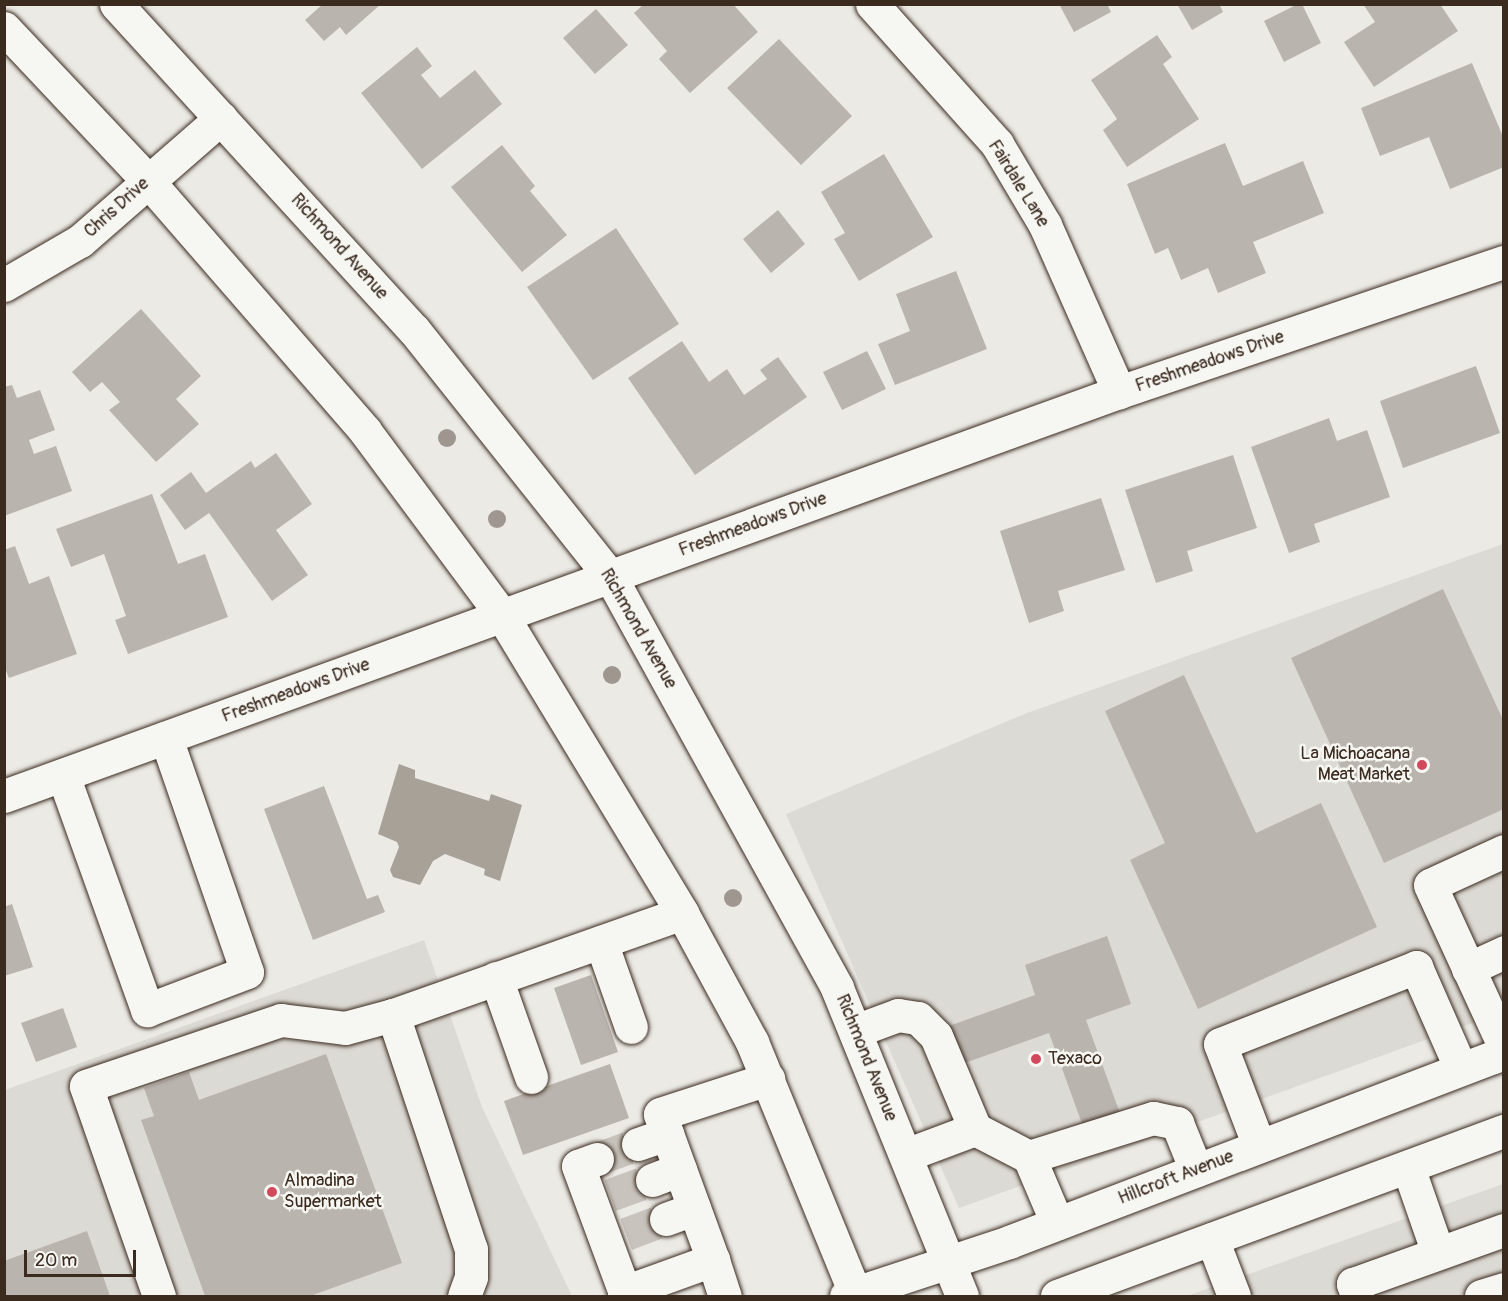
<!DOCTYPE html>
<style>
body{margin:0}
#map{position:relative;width:1508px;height:1301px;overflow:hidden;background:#ebeae5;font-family:Pangolin,sans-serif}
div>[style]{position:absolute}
.built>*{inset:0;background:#dcdad4}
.water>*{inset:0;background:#a8a198}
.building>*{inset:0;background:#bab4ae}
.minor-tunnel>*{height:33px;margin-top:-16.5px;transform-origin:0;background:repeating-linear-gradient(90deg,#c8c4bd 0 33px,transparent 0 49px)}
.roads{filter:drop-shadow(0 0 2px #3b2a1e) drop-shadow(0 0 2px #3b2a1e)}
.minor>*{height:33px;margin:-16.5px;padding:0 16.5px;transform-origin:16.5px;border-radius:16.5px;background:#f6f6f2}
.major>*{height:33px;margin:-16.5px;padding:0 16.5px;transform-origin:16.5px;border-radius:16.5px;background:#f6f6f2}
.trees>*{width:18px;height:18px;margin:-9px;border-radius:50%;background:#9f968f}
.dots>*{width:16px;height:16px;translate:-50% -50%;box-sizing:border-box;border:3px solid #f6f6f2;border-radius:50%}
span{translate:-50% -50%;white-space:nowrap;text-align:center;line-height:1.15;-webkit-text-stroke:5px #f6f6f2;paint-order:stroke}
.street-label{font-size:18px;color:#3b2a1e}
.poi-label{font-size:18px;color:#3b2a1e}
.right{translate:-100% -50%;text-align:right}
.left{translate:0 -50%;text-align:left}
.frame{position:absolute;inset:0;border:6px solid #3b2a1e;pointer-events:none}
.scale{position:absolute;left:24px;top:1250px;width:112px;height:27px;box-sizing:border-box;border:3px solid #3b2a1e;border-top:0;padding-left:8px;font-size:18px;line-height:21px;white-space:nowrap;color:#3b2a1e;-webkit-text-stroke:4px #f6f6f2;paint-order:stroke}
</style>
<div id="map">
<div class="built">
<i style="clip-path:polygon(1503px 544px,1503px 1012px,959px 1208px,786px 814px,1027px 713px)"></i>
<i style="clip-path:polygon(424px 940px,482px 1107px,572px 1296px,5px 1296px,5px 1090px)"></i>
<i style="clip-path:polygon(1503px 1184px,1503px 1296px,1187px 1296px)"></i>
</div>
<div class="water">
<i style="clip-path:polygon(399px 764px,415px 770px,415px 778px,489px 801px,491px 794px,522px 805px,500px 881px,484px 875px,485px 869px,445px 854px,433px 861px,420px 885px,393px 877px,390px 870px,399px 847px,397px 842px,378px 834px)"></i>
</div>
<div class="building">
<i style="clip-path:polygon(323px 4px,381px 4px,346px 35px,340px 27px,324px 41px,305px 20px)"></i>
<i style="clip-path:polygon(644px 4px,733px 4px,758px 32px,690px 93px,659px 59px,667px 51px,634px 13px)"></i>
<i style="clip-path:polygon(1059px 4px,1107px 4px,1111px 12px,1074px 32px)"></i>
<i style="clip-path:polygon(1177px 4px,1219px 4px,1223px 12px,1192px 30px)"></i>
<i style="clip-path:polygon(1298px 4px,1302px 4px,1321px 43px,1284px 62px,1264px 21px)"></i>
<i style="clip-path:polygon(1363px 4px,1440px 4px,1458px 31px,1374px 87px,1344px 42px,1375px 22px)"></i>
<i style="clip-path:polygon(596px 9px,628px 45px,595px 74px,563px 38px)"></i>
<i style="clip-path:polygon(1157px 35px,1172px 57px,1163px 64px,1199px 119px,1127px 167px,1103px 130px,1117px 119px,1091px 80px)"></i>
<i style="clip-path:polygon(779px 39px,852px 116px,801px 165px,727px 88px)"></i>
<i style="clip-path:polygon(417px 47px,432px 66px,421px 75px,440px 98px,475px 70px,502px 104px,422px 169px,361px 93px)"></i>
<i style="clip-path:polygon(1472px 63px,1504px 139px,1504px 167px,1450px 189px,1429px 137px,1380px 156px,1361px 108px)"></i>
<i style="clip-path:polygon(1225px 143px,1243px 186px,1303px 161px,1324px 213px,1253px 242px,1266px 273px,1218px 293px,1208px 268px,1181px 280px,1168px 248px,1155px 254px,1127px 184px)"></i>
<i style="clip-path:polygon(502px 145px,535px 186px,530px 191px,567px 235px,522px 272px,451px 187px)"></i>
<i style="clip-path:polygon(884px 154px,933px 237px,859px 281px,834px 239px,845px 233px,821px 192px)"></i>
<i style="clip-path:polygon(778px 210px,805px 244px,771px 273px,743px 239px)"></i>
<i style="clip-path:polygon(616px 228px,679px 324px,593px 380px,527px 287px)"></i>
<i style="clip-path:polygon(956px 271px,987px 349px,895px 385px,878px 344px,910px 331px,896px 294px)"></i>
<i style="clip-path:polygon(141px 309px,201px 376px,176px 399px,199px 424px,156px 462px,109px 410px,120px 402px,102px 382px,90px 392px,72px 372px)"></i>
<i style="clip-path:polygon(682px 341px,709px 382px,727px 369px,744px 395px,767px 379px,760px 370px,778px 357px,807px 397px,695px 475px,628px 378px)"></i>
<i style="clip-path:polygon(867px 351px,886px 389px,842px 410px,823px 372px)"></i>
<i style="clip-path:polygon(1476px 366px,1500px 433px,1403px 468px,1380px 401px)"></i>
<i style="clip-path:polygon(12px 385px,17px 398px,40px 390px,55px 430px,29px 440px,34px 454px,56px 446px,72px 491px,4px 516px,4px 387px)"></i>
<i style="clip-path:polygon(1329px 418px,1337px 441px,1367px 430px,1390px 497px,1314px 524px,1320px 542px,1289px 553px,1251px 447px)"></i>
<i style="clip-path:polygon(276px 453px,312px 504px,276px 530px,308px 575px,272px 601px,209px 513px,185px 530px,160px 495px,191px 472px,206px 493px,251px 461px,255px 468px)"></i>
<i style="clip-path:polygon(1233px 455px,1257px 528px,1187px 551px,1193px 571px,1156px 583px,1125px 490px)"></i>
<i style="clip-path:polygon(152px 494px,178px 564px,205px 554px,228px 617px,128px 654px,115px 620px,126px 616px,104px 554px,71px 567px,56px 529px)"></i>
<i style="clip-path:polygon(1101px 498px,1125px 570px,1058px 591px,1064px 611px,1029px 623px,1000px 531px)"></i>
<i style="clip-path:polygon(15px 546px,29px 584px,49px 576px,77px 654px,9px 678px,4px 666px,4px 550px)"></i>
<i style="clip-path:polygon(1443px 589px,1504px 722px,1504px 809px,1384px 863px,1291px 658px)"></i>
<i style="clip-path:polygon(1184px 675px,1256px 833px,1321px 803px,1377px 927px,1198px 1009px,1130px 860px,1165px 843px,1105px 711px)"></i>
<i style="clip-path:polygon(324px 786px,367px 899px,378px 895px,385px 912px,313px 940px,264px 809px)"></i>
<i style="clip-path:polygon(12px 904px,33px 967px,4px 976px,4px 907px)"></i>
<i style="clip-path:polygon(1107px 936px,1131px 1004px,1086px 1020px,1121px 1116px,1084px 1129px,1049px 1033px,962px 1064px,949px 1026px,1035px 995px,1025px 965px)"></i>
<i style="clip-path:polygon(591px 975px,618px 1052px,581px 1065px,554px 988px)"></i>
<i style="clip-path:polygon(63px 1008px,77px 1047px,36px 1062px,21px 1023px)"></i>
<i style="clip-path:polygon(326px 1054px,402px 1263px,310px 1296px,205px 1296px,141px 1120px,154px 1116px,144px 1088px,189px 1072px,199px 1100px)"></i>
<i style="clip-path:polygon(610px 1064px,629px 1118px,523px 1155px,504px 1101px)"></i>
<i style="clip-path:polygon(87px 1231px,110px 1296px,4px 1296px,4px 1261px)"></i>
</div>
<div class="minor-tunnel">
<i style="left:597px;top:1159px;width:44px;rotate:-20.1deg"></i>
<i style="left:610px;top:1195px;width:45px;rotate:-19.7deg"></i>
<i style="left:626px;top:1234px;width:43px;rotate:-20.6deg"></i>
</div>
<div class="roads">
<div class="minor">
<i style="left:872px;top:4px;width:188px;rotate:48.2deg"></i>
<i style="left:997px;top:144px;width:94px;rotate:59.3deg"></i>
<i style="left:1045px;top:225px;width:183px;rotate:66.1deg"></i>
<i style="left:4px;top:285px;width:88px;rotate:-30.1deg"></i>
<i style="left:80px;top:241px;width:187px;rotate:-41.1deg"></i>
<i style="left:63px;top:775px;width:250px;rotate:70.3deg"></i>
<i style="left:147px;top:1010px;width:107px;rotate:-20.8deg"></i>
<i style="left:247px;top:972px;width:248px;rotate:-109.1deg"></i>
<i style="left:4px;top:796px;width:1186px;rotate:-19.92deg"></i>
<i style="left:1119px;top:392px;width:406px;rotate:-18.7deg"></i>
<i style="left:1504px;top:851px;width:81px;rotate:155.3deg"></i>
<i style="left:1430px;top:885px;width:177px;rotate:65.3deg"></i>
<i style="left:601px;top:942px;width:90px;rotate:70.6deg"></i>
<i style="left:1468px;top:969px;width:40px;rotate:-25deg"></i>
<i style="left:496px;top:978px;width:105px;rotate:70.5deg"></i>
<i style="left:393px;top:1015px;width:247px;rotate:71.6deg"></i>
<i style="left:471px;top:1249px;width:28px;rotate:90deg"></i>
<i style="left:471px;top:1277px;width:20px;rotate:110deg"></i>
<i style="left:855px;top:1031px;width:46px;rotate:-20.4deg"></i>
<i style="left:898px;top:1015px;width:20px;rotate:9deg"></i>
<i style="left:918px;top:1018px;width:25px;rotate:45deg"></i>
<i style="left:936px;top:1036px;width:101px;rotate:67.2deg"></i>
<i style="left:975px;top:1129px;width:74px;rotate:159.4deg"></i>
<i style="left:975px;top:1129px;width:61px;rotate:27.4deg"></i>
<i style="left:1029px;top:1157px;width:72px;rotate:67deg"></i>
<i style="left:638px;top:1144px;width:31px;rotate:-19deg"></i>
<i style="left:1259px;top:1146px;width:109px;rotate:-110.9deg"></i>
<i style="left:1220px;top:1044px;width:211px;rotate:-21.4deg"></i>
<i style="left:1416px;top:967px;width:111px;rotate:66.2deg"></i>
<i style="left:1029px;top:1157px;width:130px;rotate:-17.5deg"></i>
<i style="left:1153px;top:1118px;width:25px;rotate:12deg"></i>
<i style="left:1177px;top:1123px;width:51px;rotate:68deg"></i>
<i style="left:597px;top:1159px;width:20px;rotate:160deg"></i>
<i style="left:578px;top:1166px;width:139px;rotate:69.7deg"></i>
<i style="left:1408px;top:1167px;width:91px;rotate:70.8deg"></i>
<i style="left:652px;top:1180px;width:30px;rotate:-21deg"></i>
<i style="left:666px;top:1219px;width:30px;rotate:-20deg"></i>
<i style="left:1212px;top:1239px;width:61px;rotate:68.9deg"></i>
<i style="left:713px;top:1260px;width:38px;rotate:72deg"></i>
<i style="left:624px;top:1292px;width:95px;rotate:-19.8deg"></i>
<i style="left:713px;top:1260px;width:155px;rotate:-110deg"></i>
<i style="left:660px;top:1114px;width:114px;rotate:-18deg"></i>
<i style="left:159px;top:1296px;width:222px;rotate:-109.2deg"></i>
<i style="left:86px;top:1086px;width:206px;rotate:-18.7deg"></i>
<i style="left:281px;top:1020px;width:64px;rotate:7.1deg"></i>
<i style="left:345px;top:1028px;width:50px;rotate:-15.2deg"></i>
<i style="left:393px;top:1015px;width:306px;rotate:-19.4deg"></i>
<i style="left:1357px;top:1296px;width:13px;rotate:-108deg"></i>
<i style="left:1353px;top:1284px;width:160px;rotate:-19.7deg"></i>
<i style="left:1481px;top:1296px;width:24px;rotate:-17deg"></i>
</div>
<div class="major">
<i style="left:116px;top:4px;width:442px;rotate:47.6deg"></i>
<i style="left:414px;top:330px;width:315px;rotate:51.5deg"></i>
<i style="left:610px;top:576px;width:470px;rotate:61.1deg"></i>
<i style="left:837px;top:988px;width:332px;rotate:67.9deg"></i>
<i style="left:4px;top:28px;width:210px;rotate:46.7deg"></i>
<i style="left:148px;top:181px;width:331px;rotate:49deg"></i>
<i style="left:365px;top:431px;width:232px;rotate:53.4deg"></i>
<i style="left:503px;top:617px;width:346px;rotate:58.8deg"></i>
<i style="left:682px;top:913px;width:147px;rotate:61.5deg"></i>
<i style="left:752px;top:1042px;width:274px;rotate:67.7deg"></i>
<i style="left:846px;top:1296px;width:172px;rotate:-18.3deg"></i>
<i style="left:1009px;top:1242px;width:530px;rotate:-20.9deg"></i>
<i style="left:1057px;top:1296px;width:476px;rotate:-20.3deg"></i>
</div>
</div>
<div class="trees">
<i style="left:447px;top:438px"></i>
<i style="left:497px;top:519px"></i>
<i style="left:612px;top:675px"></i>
<i style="left:733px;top:898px"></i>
</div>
<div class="dots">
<i style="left:1422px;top:765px;background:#d1495b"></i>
<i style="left:1036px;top:1059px;background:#d1495b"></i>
<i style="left:272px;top:1192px;background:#d1495b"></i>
</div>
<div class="street-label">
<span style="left:1018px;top:184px;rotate:58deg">Fairdale Lane</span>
<span style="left:117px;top:208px;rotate:-42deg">Chris Drive</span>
<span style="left:339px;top:247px;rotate:48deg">Richmond Avenue</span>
<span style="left:1210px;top:362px;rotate:-19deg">Freshmeadows Drive</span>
<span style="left:753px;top:525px;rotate:-20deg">Freshmeadows Drive</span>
<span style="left:638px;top:629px;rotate:60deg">Richmond Avenue</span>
<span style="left:296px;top:691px;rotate:-20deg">Freshmeadows Drive</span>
<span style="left:866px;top:1058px;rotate:68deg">Richmond Avenue</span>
<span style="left:1176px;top:1178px;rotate:-21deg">Hillcroft Avenue</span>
</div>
<div class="poi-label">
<span class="right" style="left:1410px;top:765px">La Michoacana<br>Meat Market</span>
<span class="left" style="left:1048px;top:1059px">Texaco</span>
<span class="left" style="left:284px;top:1192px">Almadina<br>Supermarket</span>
</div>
<div class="frame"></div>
<div class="scale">20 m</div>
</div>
